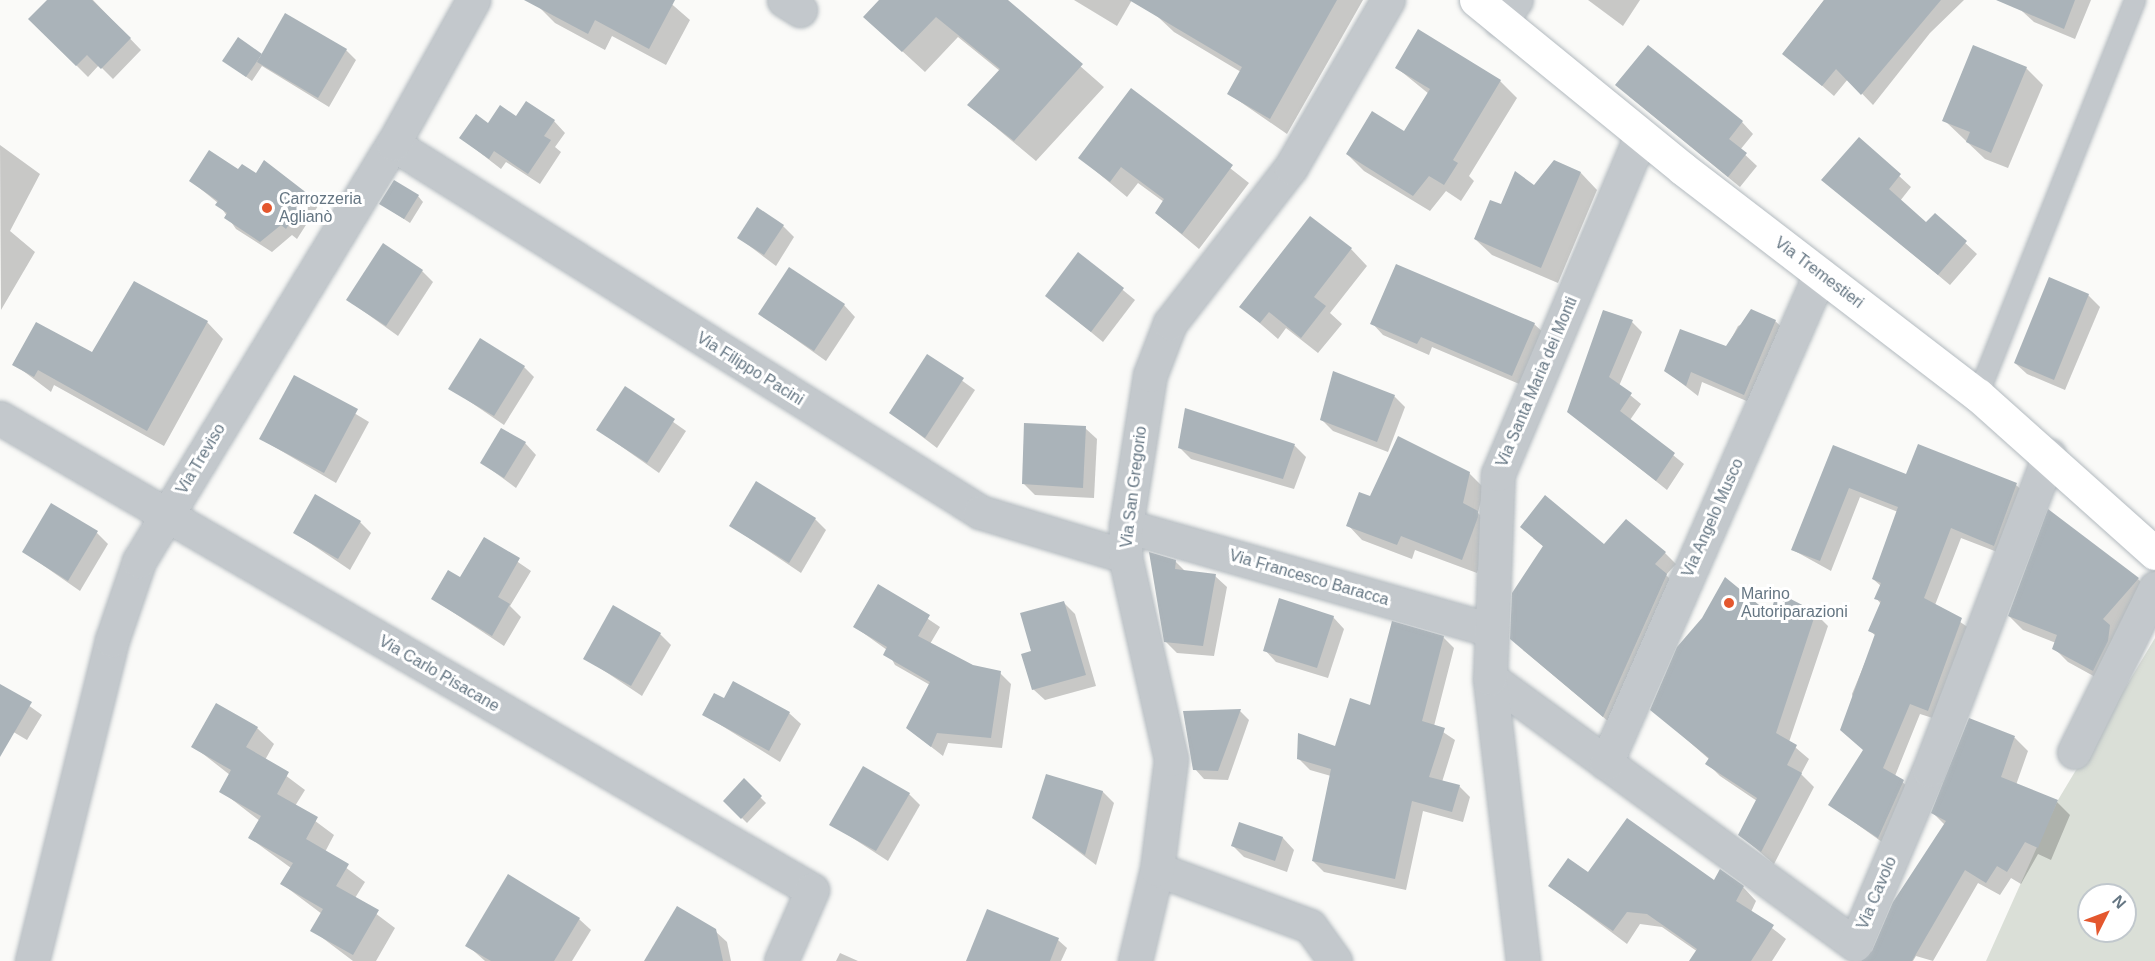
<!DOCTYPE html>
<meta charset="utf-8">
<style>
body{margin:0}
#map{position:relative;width:2155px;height:961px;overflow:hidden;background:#fafaf8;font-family:Helvetica,sans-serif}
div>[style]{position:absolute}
.green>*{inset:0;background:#dadfd7}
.shadow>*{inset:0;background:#0003}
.building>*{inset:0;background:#aab3b9}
.roads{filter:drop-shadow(0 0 2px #b3babf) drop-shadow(0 0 2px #b3babf)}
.lane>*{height:20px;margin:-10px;padding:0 10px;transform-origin:10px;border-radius:10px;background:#c3c8cc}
.street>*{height:33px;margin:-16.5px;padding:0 16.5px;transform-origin:16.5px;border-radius:16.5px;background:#c3c8cc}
.secondary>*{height:33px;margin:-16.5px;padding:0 16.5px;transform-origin:16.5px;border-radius:16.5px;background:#fff}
.dots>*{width:16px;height:16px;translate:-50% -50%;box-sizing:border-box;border:3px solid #fff;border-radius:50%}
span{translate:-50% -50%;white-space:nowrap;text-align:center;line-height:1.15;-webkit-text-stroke:6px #fff;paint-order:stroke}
.poi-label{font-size:16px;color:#657683}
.left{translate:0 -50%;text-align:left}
.street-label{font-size:16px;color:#657683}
.north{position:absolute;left:2077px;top:883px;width:60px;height:60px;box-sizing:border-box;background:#fff;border:2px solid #c1c8cd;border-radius:50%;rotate:48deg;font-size:16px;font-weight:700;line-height:24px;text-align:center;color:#657683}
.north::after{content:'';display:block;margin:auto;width:21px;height:27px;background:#e4572e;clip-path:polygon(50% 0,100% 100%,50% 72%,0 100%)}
</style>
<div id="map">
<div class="green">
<i style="clip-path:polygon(evenodd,2155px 638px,2155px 961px,1986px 961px,2058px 800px,2155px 638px,2089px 895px,2125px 895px,2125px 931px,2089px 931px,2089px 895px)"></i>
</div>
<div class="shadow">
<i style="clip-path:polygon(49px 0,93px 0,141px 50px,113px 79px,99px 65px,88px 77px,30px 19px)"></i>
<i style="clip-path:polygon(541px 0,667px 0,690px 20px,666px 65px,612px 36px,605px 50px,555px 23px,538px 6px)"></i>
<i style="clip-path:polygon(881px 0,1005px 0,1104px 87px,1036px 161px,969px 105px,1000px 71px,958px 37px,925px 72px,865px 17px)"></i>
<i style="clip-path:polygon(1074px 0,1132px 0,1117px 26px)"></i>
<i style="clip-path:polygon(1167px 0,1363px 0,1287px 134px,1229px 94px,1241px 72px,1174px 32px,1157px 16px)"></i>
<i style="clip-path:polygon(1588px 0,1640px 0,1623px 26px)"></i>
<i style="clip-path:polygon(1824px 0,1964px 0,1930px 33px,1873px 105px,1848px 79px,1834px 96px,1784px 53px)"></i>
<i style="clip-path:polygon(2027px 0,2091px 0,2075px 39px,2034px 22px,2022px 11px)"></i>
<i style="clip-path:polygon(1419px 31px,1500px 81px,1517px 98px,1469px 176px,1474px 181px,1461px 201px,1446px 191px,1430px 211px,1364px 171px,1347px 154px,1404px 133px,1429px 94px,1397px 68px)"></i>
<i style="clip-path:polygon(346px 50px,356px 60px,329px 107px,262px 66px,252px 81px,224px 61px)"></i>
<i style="clip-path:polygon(2026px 68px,2043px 85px,2008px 168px,1985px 159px,1944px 120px)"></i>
<i style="clip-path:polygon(1132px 91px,1249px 183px,1199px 249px,1156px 213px,1164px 202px,1138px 183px,1127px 197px,1080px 158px)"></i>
<i style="clip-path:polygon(1629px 96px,1742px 122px,1753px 134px,1740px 150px,1757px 166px,1740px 187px)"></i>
<i style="clip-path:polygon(516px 118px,554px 121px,565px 133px,555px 147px,561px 152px,540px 184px,506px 162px,501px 169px,461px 138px)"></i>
<i style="clip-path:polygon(1859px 139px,1911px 187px,1900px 201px,1927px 225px,1935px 215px,1977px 254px,1950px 285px,1823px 180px)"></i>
<i style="clip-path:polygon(0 145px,40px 174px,10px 231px,35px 252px,1px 310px)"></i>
<i style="clip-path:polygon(265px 162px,318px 206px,297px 239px,292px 235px,272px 252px,236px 229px,218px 203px,191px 181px,239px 171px,256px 175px)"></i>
<i style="clip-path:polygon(1581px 173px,1597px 190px,1558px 283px,1492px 255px,1475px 239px,1502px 206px,1534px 187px)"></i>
<i style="clip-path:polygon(418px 196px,423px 202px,410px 223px,381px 204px)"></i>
<i style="clip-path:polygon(783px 226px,794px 237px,776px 266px,739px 238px)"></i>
<i style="clip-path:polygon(1351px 249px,1367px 266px,1330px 313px,1342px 324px,1318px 353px,1286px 328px,1278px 339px,1241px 307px)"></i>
<i style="clip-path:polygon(1079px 254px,1135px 300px,1103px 342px,1047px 296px)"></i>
<i style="clip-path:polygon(422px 271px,433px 282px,398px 336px,348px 300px)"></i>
<i style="clip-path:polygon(2088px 295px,2100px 307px,2065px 390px,2027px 374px,2015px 363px)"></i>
<i style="clip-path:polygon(844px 305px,855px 317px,826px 361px,760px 314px)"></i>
<i style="clip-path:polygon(1748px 321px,1775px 321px,1787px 332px,1756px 405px,1702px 382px,1698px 396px,1666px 371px,1727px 347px,1738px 326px)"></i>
<i style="clip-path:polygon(207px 322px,223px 339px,164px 446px,54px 385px,51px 392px,14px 364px,93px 354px)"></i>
<i style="clip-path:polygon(1632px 322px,1642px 332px,1619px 386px,1641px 404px,1630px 420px,1684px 464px,1667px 490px,1569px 412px)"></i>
<i style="clip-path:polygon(1372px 323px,1534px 324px,1546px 335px,1524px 386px,1432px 347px,1429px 355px,1383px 335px)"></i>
<i style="clip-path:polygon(928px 356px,975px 390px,937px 448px,891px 413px)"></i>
<i style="clip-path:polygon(524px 367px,534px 377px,504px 425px,450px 388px)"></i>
<i style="clip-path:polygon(1334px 373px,1394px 396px,1405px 407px,1388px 452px,1333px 431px,1321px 419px)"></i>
<i style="clip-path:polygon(294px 377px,369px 422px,336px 483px,261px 439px)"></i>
<i style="clip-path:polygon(625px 388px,686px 431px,659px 473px,598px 430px)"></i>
<i style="clip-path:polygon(1186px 410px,1295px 446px,1306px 457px,1294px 489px,1191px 459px,1179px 447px)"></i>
<i style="clip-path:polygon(1085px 428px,1097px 439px,1094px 498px,1035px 495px,1023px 483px)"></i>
<i style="clip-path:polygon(525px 443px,536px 455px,516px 488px,482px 463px)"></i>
<i style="clip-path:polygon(1834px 447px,1907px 476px,2016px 485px,2027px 495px,2005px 555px,1961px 538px,1935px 605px,1972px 630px,1939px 720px,1920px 714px,1895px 776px,1914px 792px,1889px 847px,1830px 805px,1865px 751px,1852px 694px,1876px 636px,1870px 631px,1881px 604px,1876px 598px,1881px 586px,1873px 579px,1898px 512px,1860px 497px,1831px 571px,1793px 550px)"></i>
<i style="clip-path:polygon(1469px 473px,1484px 488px,1478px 513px,1491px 526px,1477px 573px,1415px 550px,1412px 559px,1362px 540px,1348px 525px,1371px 498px)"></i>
<i style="clip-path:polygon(815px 519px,826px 530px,801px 573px,731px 526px)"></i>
<i style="clip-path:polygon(360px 522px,371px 533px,350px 570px,295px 533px)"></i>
<i style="clip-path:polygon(97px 533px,108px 544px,80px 591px,24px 552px)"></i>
<i style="clip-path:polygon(1533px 538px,1665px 553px,1676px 564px,1666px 575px,1677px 586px,1615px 727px,1523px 650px,1544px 547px)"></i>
<i style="clip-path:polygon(484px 539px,531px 571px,510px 606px,521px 617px,504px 646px,433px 599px,461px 579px)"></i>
<i style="clip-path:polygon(1175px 561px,1186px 572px,1215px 576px,1227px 587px,1214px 656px,1177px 653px,1165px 641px)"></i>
<i style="clip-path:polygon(2138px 579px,2152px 593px,2108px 684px,2068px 662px,2054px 648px,2056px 643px,2023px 630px,2009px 616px)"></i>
<i style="clip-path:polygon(879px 586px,940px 627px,930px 644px,973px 667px,1000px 673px,1011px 684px,1002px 748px,948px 743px,943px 756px,907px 728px,930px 685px,895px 665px,887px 650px,855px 627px)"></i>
<i style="clip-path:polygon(1064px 603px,1075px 614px,1096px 686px,1045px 700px,1033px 689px)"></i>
<i style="clip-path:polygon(1815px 613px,1828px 626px,1789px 742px,1809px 759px,1801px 774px,1814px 787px,1774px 864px,1740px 835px,1757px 801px,1720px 776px,1707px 763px,1710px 760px,1652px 709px,1771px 616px)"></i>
<i style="clip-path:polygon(1333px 617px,1344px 629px,1328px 678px,1276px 662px,1265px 650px)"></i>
<i style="clip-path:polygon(660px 634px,671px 645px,642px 696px,585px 658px)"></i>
<i style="clip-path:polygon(1443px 637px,1454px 648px,1434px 726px,1455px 740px,1442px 782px,1459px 786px,1470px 797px,1463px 822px,1423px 811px,1406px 890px,1324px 872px,1313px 861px,1331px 776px,1310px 770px,1298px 758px,1336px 748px)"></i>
<i style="clip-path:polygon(0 685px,42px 715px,27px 740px,0 724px)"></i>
<i style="clip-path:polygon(724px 700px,789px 713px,801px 724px,780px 762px,703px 714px)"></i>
<i style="clip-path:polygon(1240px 711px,1249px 720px,1228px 780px,1204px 779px,1195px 769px)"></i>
<i style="clip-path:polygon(1970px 720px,2015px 738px,2028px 751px,2016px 785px,2057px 802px,2070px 815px,2051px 860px,2038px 854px,2021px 884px,2011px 878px,2000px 895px,1978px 883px,1933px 961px,1916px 956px,1913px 961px,1861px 961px,1873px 953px,1945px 825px,1933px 813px)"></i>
<i style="clip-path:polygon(257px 728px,274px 744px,265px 760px,305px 790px,295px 806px,334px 835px,325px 852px,365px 882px,355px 898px,395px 928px,376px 961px,353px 961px,312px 930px,322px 914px,282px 884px,291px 868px,250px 838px,260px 821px,221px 791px,230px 775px,193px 746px)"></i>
<i style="clip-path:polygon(1047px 776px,1103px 792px,1114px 803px,1096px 865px,1034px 818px)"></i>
<i style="clip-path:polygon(744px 781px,766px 803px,747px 823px,725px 801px)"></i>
<i style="clip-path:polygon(909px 794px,920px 805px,888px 861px,831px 824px)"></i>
<i style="clip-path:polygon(1240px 824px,1283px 838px,1294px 850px,1287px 872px,1244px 857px,1233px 846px)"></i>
<i style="clip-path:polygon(1715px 882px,1743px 887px,1756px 901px,1751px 912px,1786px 939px,1772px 961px,1711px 961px,1662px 927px,1640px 924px,1627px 944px,1550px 886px)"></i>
<i style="clip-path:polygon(579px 919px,591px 930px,572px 961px,485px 961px,467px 945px)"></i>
<i style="clip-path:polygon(715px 931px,727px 942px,731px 961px,651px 961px)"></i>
<i style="clip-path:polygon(1058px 940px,1067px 948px,1061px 961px,967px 961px)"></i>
<i style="clip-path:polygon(840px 953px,858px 961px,836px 961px)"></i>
</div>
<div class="building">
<i style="clip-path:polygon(47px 0,92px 0,131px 38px,101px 69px,87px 55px,76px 66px,28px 19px)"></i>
<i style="clip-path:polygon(524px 0,675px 0,649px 49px,595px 20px,588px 34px)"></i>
<i style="clip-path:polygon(879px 0,1008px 0,1083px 64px,1014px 141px,967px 105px,1000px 69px,936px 17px,902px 52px,863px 17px)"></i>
<i style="clip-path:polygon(1129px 0,1337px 0,1270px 119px,1227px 94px,1242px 67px)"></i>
<i style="clip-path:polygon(1824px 0,1941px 0,1861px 95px,1836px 69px,1822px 86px,1782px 54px)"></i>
<i style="clip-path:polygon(1996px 0,2075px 0,2064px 29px)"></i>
<i style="clip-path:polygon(285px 13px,347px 49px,318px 98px,257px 62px)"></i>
<i style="clip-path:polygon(1418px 29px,1501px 80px,1453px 160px,1458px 163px,1444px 185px,1429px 176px,1413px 196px,1346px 154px,1372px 111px,1404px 131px,1430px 89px,1395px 68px)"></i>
<i style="clip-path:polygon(238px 37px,262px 54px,246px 77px,222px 61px)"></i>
<i style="clip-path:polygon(1648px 45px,1743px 121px,1729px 139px,1747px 153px,1728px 177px,1615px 85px)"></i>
<i style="clip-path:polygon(1973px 45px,2027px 67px,1991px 153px,1966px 142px,1970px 132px,1942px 121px)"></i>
<i style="clip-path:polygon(1131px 88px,1233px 165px,1182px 234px,1155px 213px,1164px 199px,1121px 167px,1110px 182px,1078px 158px)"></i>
<i style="clip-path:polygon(526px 101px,555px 120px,544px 136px,551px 140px,528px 174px,494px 151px,489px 159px,459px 138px,476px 114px,488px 123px,500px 105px,516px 116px)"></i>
<i style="clip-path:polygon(1859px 137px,1901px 174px,1889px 189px,1926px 222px,1935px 213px,1967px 241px,1938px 275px,1821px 180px)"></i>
<i style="clip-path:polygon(209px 150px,238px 169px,242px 164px,256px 173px,264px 160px,308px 194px,286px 229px,281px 225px,260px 242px,224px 218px,227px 213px,215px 205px,218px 201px,189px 181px)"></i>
<i style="clip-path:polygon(1554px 160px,1581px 172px,1541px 268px,1474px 239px,1490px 200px,1501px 204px,1515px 171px,1534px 185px)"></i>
<i style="clip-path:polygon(394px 180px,419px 195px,404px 219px,379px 204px)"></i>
<i style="clip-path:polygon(757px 207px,784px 225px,764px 255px,737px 238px)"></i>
<i style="clip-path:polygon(1310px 216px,1352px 248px,1314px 297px,1326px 306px,1301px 338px,1269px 312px,1260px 323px,1239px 307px)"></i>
<i style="clip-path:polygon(383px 243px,423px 270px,386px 326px,346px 300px)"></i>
<i style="clip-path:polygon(1078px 252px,1124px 288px,1091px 332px,1045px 296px)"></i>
<i style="clip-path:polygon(1396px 264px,1535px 323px,1512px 376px,1421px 337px,1417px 344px,1370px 324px)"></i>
<i style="clip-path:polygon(789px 267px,845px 304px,814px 351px,758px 314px)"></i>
<i style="clip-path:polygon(2049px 277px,2089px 294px,2054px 380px,2014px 363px)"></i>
<i style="clip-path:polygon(134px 281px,208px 321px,147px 431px,38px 370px,34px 377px,12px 365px,36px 322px,92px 352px)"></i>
<i style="clip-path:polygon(1751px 309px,1776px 320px,1744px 395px,1691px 372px,1686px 386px,1664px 371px,1680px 329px,1726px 346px)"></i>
<i style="clip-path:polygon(1603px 310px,1633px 320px,1609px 377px,1632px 393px,1620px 411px,1675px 453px,1656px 481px,1567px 412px)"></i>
<i style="clip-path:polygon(480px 338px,525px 366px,494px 416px,448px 389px)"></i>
<i style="clip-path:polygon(927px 354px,964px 378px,925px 438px,889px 413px)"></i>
<i style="clip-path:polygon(1333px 371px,1395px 395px,1377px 442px,1320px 420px)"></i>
<i style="clip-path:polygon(294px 375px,358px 409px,324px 473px,259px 439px)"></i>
<i style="clip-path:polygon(625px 386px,675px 419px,647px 463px,596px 430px)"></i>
<i style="clip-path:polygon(1185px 408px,1295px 444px,1283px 479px,1178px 448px)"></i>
<i style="clip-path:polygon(1024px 423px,1086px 426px,1083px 488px,1022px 484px)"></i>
<i style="clip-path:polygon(501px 428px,526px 442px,504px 478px,480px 463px)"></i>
<i style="clip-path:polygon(1398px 436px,1470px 472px,1463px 503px,1478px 511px,1478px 517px,1462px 560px,1401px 536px,1397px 545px,1346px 526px,1359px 492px,1370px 496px)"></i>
<i style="clip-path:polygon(1918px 444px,2017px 483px,1994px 546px,1951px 528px,1924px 598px,1962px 618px,1928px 711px,1910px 704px,1883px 768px,1904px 780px,1878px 838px,1828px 805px,1863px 750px,1840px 730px,1875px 634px,1868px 631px,1881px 601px,1874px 599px,1881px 583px,1872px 579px,1898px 507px,1849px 488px,1820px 561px,1791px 550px,1833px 445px,1906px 474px)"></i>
<i style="clip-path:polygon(756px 481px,816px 518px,789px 563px,729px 526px)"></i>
<i style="clip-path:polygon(315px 494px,361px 521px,338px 559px,293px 533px)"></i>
<i style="clip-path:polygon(1545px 495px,1604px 544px,1626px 519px,1666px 552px,1655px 564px,1667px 574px,1603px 717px,1510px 639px,1512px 593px,1543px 546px,1520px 527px)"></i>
<i style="clip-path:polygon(51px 503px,98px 531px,68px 581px,22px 552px)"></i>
<i style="clip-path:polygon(2048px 509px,2139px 578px,2103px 619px,2110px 625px,2108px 641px,2093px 671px,2052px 649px,2057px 635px,2008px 616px)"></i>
<i style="clip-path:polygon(484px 537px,520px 558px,498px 597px,510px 604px,492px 636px,431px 599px,448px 570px,460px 577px)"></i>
<i style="clip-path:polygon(1149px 552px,1176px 560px,1175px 569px,1216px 574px,1203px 646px,1164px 642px)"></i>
<i style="clip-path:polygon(1725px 577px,1770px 614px,1777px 592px,1816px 612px,1776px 733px,1797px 745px,1787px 765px,1802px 773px,1761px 852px,1738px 835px,1757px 798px,1705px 764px,1709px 758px,1650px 710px,1677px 647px,1702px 618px)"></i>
<i style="clip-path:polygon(878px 584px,930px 615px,918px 636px,973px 665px,1001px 671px,991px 738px,937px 733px,931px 747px,906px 728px,930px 682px,883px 655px,887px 647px,853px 627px)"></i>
<i style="clip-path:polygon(1279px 598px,1334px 616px,1317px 668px,1263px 651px)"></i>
<i style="clip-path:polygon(1064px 601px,1086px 675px,1032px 690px,1021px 654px,1031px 651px,1020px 613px)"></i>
<i style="clip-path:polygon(613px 605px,661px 633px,631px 686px,583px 659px)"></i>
<i style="clip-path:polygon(1392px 621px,1444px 636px,1422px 721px,1445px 728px,1429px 777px,1460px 785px,1452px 812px,1412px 801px,1395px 879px,1312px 861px,1331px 769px,1297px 759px,1298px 733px,1335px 746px,1350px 698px,1370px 705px)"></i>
<i style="clip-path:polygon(733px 681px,790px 712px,769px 751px,702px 715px,714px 693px,724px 698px)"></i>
<i style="clip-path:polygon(0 684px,32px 702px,0 757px)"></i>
<i style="clip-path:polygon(216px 703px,258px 727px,246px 747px,289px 772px,277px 794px,318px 817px,306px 839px,349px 864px,336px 886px,379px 910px,353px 955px,310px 931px,323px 909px,280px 884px,293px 863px,248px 838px,261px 816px,219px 792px,231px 770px,191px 747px)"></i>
<i style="clip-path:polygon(1241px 709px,1218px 771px,1193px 770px,1183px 711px)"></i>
<i style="clip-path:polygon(1969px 718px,2015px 736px,2001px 777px,2058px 800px,2038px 848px,2025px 842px,2007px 872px,1997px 866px,1986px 883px,1965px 870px,1912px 961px,1861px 961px,1872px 951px,1893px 902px,1946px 821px,1931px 813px)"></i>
<i style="clip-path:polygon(863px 766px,910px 793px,876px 851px,829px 825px)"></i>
<i style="clip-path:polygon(1046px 774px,1103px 791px,1085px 855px,1032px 818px)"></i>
<i style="clip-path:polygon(744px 778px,762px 796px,741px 819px,723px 801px)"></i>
<i style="clip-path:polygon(1627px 818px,1714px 880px,1720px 869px,1744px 886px,1736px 901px,1774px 925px,1751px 961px,1689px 961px,1697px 949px,1647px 914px,1627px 912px,1613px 931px,1548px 886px,1568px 858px,1588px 872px)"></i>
<i style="clip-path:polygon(1239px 822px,1283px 837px,1275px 861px,1231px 846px)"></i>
<i style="clip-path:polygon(508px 874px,580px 918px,554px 961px,491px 961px,465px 946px)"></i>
<i style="clip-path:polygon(677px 906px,716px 929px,723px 961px,644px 961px)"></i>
<i style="clip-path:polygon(987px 909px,1059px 938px,1050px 961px,966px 961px)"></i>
</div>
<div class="roads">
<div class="lane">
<i style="left:1978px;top:395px;width:425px;rotate:-68.3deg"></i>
</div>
<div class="street">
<i style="left:784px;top:0;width:19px;rotate:32deg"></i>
<i style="left:1500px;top:21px;width:26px;rotate:-53deg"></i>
<i style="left:393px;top:144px;width:693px;rotate:32.08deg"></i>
<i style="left:980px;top:512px;width:152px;rotate:16.9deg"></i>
<i style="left:0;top:418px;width:939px;rotate:30.17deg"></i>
<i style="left:812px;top:890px;width:77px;rotate:113.6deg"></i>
<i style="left:1126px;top:526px;width:380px;rotate:15.9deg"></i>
<i style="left:1490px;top:678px;width:452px;rotate:36.1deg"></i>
<i style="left:1855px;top:944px;width:189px;rotate:-67deg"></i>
<i style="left:1929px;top:770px;width:337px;rotate:-69.1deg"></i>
<i style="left:2074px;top:752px;width:183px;rotate:-63.7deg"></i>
<i style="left:1606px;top:763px;width:534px;rotate:-66.36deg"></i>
<i style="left:32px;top:961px;width:331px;rotate:-76deg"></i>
<i style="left:112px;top:640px;width:83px;rotate:-71.1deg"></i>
<i style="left:139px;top:561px;width:488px;rotate:-58.7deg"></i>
<i style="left:393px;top:144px;width:165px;rotate:-60.9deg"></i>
<i style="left:1135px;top:961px;width:95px;rotate:-76.6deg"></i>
<i style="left:1335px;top:961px;width:43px;rotate:-125.5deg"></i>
<i style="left:1310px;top:926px;width:163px;rotate:-159.6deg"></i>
<i style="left:1157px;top:869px;width:111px;rotate:-82.7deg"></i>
<i style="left:1171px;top:759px;width:208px;rotate:-102.8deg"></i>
<i style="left:1125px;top:556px;width:30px;rotate:-88deg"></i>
<i style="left:1126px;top:526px;width:153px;rotate:-81deg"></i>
<i style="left:1150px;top:375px;width:56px;rotate:-69deg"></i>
<i style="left:1170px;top:323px;width:197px;rotate:-52.2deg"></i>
<i style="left:1291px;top:167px;width:193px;rotate:-59.9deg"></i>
<i style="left:1523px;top:961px;width:285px;rotate:-96.7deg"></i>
<i style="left:1490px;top:678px;width:204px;rotate:-87.8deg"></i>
<i style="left:1498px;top:474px;width:368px;rotate:-67.1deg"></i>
</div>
<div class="secondary">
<i style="left:1476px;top:0;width:267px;rotate:39.2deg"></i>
<i style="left:1683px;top:169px;width:372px;rotate:37.5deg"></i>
<i style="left:1978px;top:395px;width:237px;rotate:41.8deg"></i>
</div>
</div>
<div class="dots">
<i style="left:267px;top:208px;background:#e4572e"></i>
<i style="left:1729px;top:603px;background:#e4572e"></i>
</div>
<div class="poi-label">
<span class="left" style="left:279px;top:208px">Carrozzeria<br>Aglianò</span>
<span class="left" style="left:1741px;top:603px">Marino<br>Autoriparazioni</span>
</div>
<div class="street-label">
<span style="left:1819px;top:273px;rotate:37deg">Via Tremestieri</span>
<span style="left:750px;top:369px;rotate:32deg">Via Filippo Pacini</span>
<span style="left:1537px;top:382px;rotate:-67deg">Via Santa Maria dei Monti</span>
<span style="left:201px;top:459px;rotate:-59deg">Via Treviso</span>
<span style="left:1134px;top:487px;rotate:-83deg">Via San Gregorio</span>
<span style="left:1713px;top:518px;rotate:-66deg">Via Angelo Musco</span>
<span style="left:1309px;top:578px;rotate:16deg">Via Francesco Baracca</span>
<span style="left:439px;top:674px;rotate:30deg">Via Carlo Pisacane</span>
<span style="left:1877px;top:893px;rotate:-67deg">Via Cavolo</span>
</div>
<div class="north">N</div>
</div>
